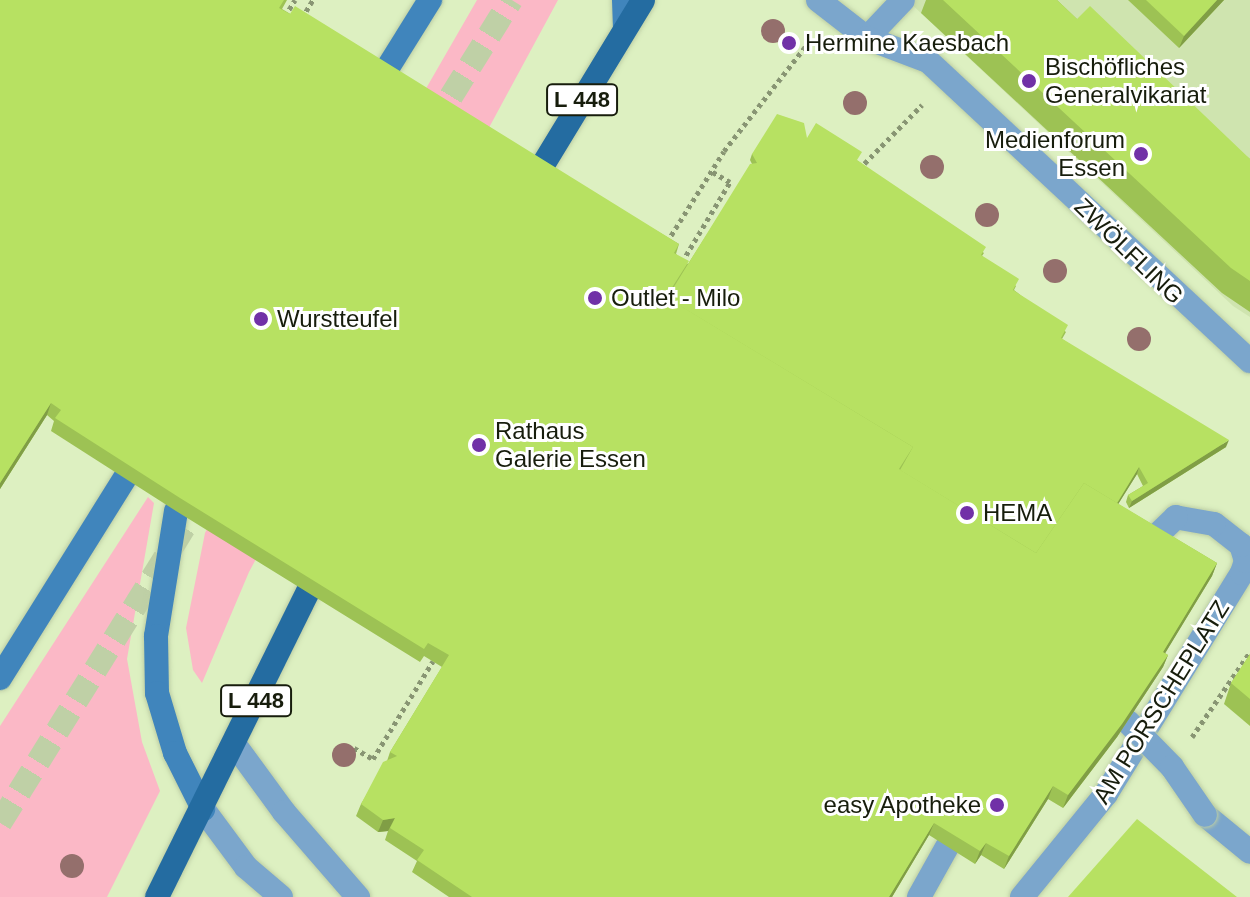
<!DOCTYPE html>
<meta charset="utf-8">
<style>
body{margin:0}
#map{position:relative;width:1250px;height:897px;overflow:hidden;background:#ddf0c1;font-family:Arial,sans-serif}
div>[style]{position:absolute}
.built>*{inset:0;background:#cfe4af}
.green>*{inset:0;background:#fbb8c6}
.primary-tunnel>*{height:24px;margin-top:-12px;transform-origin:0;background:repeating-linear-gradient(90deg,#bfd0a6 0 24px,transparent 0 36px)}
.path>*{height:5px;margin-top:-2.5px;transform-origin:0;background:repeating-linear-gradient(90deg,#889573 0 4px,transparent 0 8px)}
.roads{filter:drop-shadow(0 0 2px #bdcea4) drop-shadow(0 0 2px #bdcea4)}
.lane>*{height:24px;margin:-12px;padding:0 12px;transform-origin:12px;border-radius:12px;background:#7ba6cc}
.street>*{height:24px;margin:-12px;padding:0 12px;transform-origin:12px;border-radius:12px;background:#7ba6cc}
.secondary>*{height:24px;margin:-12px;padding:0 12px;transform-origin:12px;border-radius:12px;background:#4085bc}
.primary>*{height:24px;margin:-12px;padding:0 12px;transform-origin:12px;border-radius:12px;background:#246ca1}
.bridges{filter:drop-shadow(0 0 2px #bdcea4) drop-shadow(0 0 2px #bdcea4)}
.street-bridge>*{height:24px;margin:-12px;padding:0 12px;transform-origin:12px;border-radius:12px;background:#7ba6cc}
.trees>*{width:24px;height:24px;margin:-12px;border-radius:50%;background:#946f6c}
.wall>*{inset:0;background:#9dc254}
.shaded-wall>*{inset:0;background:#809e45}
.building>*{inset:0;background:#b7e162}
.dots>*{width:22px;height:22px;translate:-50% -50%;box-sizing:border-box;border:4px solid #fff;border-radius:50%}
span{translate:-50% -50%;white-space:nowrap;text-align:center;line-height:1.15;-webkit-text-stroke:6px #fff;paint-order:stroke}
.shield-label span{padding:2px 6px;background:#fff;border:2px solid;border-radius:6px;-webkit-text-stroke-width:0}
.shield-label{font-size:22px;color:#171d0c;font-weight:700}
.poi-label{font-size:24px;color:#171d0c}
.left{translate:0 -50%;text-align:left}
.right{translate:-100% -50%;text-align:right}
.street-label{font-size:24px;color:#171d0c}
</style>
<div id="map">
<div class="built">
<i style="clip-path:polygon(907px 0,1250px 0,1250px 317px,1233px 306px)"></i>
</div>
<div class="green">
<i style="clip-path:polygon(477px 0,558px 0,249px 572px,202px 683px,193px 670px,186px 628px,205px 533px,424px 92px)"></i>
<i style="clip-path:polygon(148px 497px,154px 503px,127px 659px,142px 742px,160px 791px,107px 897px,0 897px,0 726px)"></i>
</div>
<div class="primary-tunnel">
<i style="left:432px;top:127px;width:150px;rotate:-58.1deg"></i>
<i style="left:0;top:823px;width:390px;rotate:-58.1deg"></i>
</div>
<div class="path">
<i style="left:285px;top:16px;width:19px;rotate:-58deg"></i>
<i style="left:302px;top:18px;width:21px;rotate:-59deg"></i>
<i style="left:859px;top:169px;width:90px;rotate:-45.5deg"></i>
<i style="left:667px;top:242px;width:107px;rotate:-57.9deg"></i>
<i style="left:724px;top:151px;width:143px;rotate:-52.1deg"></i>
<i style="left:682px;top:262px;width:93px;rotate:-59deg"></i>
<i style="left:730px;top:182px;width:22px;rotate:-150deg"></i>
<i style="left:1192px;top:737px;width:103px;rotate:-55.7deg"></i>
<i style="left:354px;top:748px;width:22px;rotate:30deg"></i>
<i style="left:373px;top:759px;width:115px;rotate:-58.5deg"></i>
</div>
<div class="roads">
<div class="lane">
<i style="left:867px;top:38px;width:52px;rotate:-46.5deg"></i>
<i style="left:919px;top:897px;width:57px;rotate:-60.8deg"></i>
<i style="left:1022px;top:897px;width:133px;rotate:-50.8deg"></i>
<i style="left:1106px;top:794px;width:259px;rotate:-58.4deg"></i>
<i style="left:1242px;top:573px;width:13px;rotate:-72deg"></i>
<i style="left:1246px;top:561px;width:17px;rotate:-107deg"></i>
<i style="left:1241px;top:545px;width:34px;rotate:-142deg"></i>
<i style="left:1214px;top:524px;width:39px;rotate:-170deg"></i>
<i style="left:1176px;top:517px;width:32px;rotate:136deg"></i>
</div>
<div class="street">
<i style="left:818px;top:0;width:62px;rotate:37.8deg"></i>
<i style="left:867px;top:38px;width:65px;rotate:20.7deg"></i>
<i style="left:928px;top:61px;width:440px;rotate:43deg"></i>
<i style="left:235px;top:745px;width:83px;rotate:53.8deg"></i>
<i style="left:284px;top:812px;width:113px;rotate:49deg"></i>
<i style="left:203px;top:809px;width:72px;rotate:53.4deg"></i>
<i style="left:246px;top:867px;width:46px;rotate:40.6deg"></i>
<i style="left:1205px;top:815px;width:58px;rotate:39.4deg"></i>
</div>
<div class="secondary">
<i style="left:624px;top:0;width:28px;rotate:88deg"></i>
<i style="left:382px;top:77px;width:91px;rotate:-58.1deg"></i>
<i style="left:176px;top:511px;width:127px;rotate:99.1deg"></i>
<i style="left:156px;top:636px;width:57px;rotate:89deg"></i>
<i style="left:157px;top:693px;width:63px;rotate:73.3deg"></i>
<i style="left:175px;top:753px;width:63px;rotate:63.4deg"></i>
<i style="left:0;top:678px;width:236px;rotate:-58deg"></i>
</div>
<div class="primary">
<i style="left:538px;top:173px;width:202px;rotate:-58.7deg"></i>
<i style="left:157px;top:897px;width:340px;rotate:-63.7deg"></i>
</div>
</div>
<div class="bridges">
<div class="street-bridge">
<i style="left:1128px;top:722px;width:63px;rotate:45.6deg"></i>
<i style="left:1172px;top:767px;width:58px;rotate:55.5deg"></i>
</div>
</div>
<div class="trees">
<i style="left:773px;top:31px"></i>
<i style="left:855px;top:103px"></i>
<i style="left:932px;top:167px"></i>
<i style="left:987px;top:215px"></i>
<i style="left:1055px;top:271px"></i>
<i style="left:1139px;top:339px"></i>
<i style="left:344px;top:755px"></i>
<i style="left:72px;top:866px"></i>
</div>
<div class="wall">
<i style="clip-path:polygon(0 0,287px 0,282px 9px,679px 244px,676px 254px,688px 264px,752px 164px,750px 160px,752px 154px,807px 138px,858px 161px,984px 253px,982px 256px,1016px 286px,1014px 290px,1066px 332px,1062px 339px,1226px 447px,1129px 508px,1126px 502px,1128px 495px,1143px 486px,1137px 474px,1118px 504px,1217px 563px,1212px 576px,1165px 653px,1168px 655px,1163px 667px,1117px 737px,1063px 808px,1048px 799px,1004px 869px,981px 855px,975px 864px,929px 835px,892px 897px,449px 897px,412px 872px,417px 861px,385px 840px,388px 831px,378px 832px,356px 816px,361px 804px,387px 761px,390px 752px,442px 667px,424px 656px,420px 662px,176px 511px,51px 431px,54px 421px,47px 415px,0 489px)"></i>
<i style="clip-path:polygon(926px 0,1057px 0,1077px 19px,1250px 159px,1250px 312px,1222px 293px,921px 13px)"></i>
<i style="clip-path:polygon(1128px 0,1224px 0,1179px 48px)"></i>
<i style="clip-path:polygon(1250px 654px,1250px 726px,1224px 704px,1231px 683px)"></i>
</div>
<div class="shaded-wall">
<i style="clip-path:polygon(1217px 0,1224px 0,1179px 48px,1184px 36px)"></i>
<i style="clip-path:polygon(51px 403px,47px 415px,0 489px,0 483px)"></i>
<i style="clip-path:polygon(1229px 440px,1226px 447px,1129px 508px,1132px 501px)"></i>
<i style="clip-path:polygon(1139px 467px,1137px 474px,1112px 514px,1115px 507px)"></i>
<i style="clip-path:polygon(1217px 563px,1212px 576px,1158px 665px,1163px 652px)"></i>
<i style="clip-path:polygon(1168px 655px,1163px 667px,1117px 737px,1063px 808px,1068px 795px)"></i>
<i style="clip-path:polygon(1053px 786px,1048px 799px,1004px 869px,1009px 856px)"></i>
<i style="clip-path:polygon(395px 818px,388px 831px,378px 832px,383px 820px)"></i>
<i style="clip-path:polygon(934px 823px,929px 835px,892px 897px,889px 897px)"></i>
<i style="clip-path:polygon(986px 843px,981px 855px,975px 864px,980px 851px)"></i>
</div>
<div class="building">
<i style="clip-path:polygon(0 0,284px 0,279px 8px,290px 14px,295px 6px,679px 244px,674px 253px,689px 261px,666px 297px,913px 447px,899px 469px,1036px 553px,1084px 483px,1217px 563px,1163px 652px,1168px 655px,1122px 724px,1068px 795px,1053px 786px,1009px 856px,986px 843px,980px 851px,934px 823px,889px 897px,472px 897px,417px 860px,424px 850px,390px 828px,395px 818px,383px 820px,361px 804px,383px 762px,397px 756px,390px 752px,449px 655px,428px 643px,424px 649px,180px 498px,55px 418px,61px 410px,51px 403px,0 483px)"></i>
<i style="clip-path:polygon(943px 0,1057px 0,1077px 19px,1090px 6px,1250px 159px,1250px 281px,1231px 268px)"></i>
<i style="clip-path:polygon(1146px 0,1217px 0,1184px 36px)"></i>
<i style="clip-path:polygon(777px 114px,804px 123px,807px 138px,816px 123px,862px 152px,857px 160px,986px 247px,981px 255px,1019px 279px,1013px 290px,1068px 325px,1061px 338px,1229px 440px,1132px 501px,1128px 495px,1148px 483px,1139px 467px,1117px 503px,1084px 483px,1036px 553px,900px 470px,913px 447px,667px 298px,750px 164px,757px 163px,752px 154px)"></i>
<i style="clip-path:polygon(1250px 654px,1250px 699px,1231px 683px)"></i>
<i style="clip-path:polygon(1137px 819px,1237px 897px,1068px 897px)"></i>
</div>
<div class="dots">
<i style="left:789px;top:43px;background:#7131a7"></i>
<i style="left:1029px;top:81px;background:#7131a7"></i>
<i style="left:1141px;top:154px;background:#7131a7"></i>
<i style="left:595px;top:298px;background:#7131a7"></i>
<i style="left:261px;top:319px;background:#7131a7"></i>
<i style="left:479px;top:445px;background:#7131a7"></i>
<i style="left:967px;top:513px;background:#7131a7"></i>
<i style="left:997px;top:805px;background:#7131a7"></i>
</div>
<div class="shield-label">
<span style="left:582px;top:100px">L 448</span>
<span style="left:256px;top:701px">L 448</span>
</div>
<div class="poi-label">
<span class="left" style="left:805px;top:43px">Hermine Kaesbach</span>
<span class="left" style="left:1045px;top:81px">Bischöfliches<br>Generalvikariat</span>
<span class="right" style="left:1125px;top:154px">Medienforum<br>Essen</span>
<span class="left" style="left:611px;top:298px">Outlet - Milo</span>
<span class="left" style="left:277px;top:319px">Wurstteufel</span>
<span class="left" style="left:495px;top:445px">Rathaus<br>Galerie Essen</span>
<span class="left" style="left:983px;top:513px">HEMA</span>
<span class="right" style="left:981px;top:805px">easy Apotheke</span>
</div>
<div class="street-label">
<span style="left:1129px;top:251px;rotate:44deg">ZWÖLFLING</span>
<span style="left:1161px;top:702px;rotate:-58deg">AM PORSCHEPLATZ</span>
</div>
</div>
